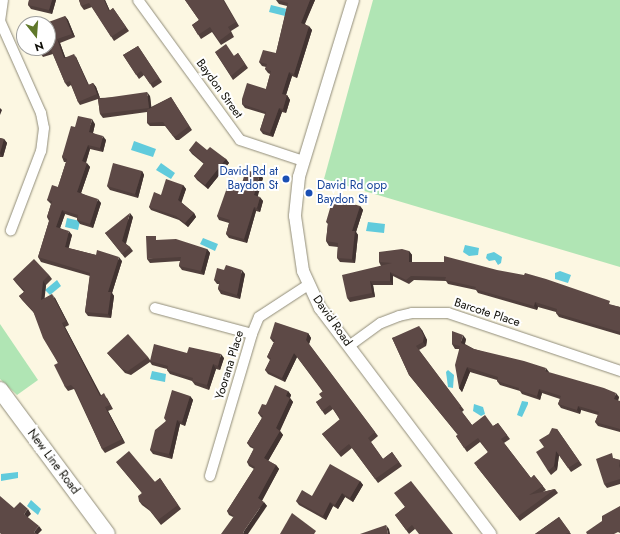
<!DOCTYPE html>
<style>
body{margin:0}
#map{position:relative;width:620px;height:534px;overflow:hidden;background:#fcf7e2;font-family:Jost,sans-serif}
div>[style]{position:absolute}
.green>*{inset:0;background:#b0e5b4}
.water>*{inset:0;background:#61cbdc}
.roads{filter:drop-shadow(0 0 1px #908c79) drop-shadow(0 0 1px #908c79)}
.minor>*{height:10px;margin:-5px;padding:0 5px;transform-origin:5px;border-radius:5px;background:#fff}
.tertiary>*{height:12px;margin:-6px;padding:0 6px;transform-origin:6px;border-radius:6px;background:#fff}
.primary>*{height:16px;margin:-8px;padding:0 8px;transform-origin:8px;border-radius:8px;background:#fff}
.wall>*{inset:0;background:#503f3c}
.shaded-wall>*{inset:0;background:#413331}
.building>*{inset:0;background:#5d4946}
.dots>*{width:11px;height:11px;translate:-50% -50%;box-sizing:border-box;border:2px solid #fff;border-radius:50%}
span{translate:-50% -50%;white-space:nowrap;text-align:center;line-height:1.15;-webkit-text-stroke:4px #fff;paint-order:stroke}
.street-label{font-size:12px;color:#100f08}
.transit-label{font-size:12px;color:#164399}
.right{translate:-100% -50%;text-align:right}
.left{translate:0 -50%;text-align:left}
.north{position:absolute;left:16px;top:16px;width:40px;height:40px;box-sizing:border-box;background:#fff;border:1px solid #9f9f9c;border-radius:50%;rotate:163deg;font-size:11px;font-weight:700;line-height:16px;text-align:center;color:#100f08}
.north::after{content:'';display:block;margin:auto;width:14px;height:18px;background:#60782a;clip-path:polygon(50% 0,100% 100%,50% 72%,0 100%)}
</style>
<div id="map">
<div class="green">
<i style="clip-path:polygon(373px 0,620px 0,620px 267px,324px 179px)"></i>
<i style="clip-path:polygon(0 324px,38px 380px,17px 395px,0 379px)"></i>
</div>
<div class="water">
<i style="clip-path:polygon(271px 5px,287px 9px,285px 16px,269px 12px)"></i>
<i style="clip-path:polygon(134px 141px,156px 149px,153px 157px,131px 150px)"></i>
<i style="clip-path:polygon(161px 163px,175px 173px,171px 179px,156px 170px)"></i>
<i style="clip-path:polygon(67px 218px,80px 221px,78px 230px,65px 227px)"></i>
<i style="clip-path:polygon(368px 222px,385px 224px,384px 233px,366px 231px)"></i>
<i style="clip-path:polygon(203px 238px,218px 244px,215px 251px,200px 244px)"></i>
<i style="clip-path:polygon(465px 245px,479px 248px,478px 255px,469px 256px,463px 252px)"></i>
<i style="clip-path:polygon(494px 252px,502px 257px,501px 263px,498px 265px,495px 260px,489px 261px,486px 258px,487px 254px)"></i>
<i style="clip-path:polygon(560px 271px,571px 275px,568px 283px,555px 279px,555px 273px)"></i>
<i style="clip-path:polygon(57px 280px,61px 286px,50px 295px,45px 290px)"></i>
<i style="clip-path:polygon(448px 370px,454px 375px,453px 388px,448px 387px,446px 372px)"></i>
<i style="clip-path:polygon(152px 371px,166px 374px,165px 382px,150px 379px)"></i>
<i style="clip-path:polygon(522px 401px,528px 402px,528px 404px,522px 417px,517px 415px)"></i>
<i style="clip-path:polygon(474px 404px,483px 407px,485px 414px,481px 416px,473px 411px)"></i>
<i style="clip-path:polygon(18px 472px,18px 478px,1px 481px,1px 474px)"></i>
<i style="clip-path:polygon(31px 500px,41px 509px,38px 515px,27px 506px)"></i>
</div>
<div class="roads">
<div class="minor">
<i style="left:138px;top:0;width:173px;rotate:53.9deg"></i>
<i style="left:240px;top:140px;width:66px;rotate:18.4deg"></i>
<i style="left:0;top:21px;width:101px;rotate:66deg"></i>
<i style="left:41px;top:113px;width:15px;rotate:79deg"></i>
<i style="left:44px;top:128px;width:23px;rotate:97deg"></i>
<i style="left:41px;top:151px;width:85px;rotate:110.8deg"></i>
<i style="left:0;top:21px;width:21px;rotate:-82deg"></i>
<i style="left:155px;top:308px;width:100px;rotate:15deg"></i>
<i style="left:349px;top:346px;width:39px;rotate:-36deg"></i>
<i style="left:381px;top:323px;width:19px;rotate:-21deg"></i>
<i style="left:399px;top:316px;width:13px;rotate:-13deg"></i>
<i style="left:412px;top:313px;width:36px"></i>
<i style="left:448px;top:313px;width:182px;rotate:18.6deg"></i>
<i style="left:210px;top:476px;width:148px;rotate:-73.5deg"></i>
<i style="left:252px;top:334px;width:18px;rotate:-68deg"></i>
<i style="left:259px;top:317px;width:59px;rotate:-33.1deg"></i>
</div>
<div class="tertiary">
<i style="left:353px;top:0;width:185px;rotate:107deg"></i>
<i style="left:299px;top:177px;width:39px;rotate:96deg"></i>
<i style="left:295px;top:216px;width:56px;rotate:81.7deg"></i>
<i style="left:303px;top:271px;width:41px;rotate:65.3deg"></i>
<i style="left:320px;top:308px;width:283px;rotate:53deg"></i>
</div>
<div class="primary">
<i style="left:0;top:390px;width:179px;rotate:53.4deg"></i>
</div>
</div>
<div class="wall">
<i style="clip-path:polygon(29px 0,56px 0,52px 14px,31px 9px,28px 5px)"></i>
<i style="clip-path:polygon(79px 0,105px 0,110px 11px,113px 8px,129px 31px,114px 41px,92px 7px,84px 10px,81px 6px)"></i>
<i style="clip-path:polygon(185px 0,224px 0,239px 26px,231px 31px,234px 37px,221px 45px,212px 32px,201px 39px,192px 25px,199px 20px)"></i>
<i style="clip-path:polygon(276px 0,315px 0,305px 24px,312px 30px,297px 78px,292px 76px,286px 95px,287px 95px,290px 100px,286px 113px,282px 112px,273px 137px,263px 134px,260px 130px,265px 114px,245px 108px,242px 104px,266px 89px,270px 74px,268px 73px,265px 69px,266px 67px,262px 66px,259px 62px,276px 53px,287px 6px,279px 4px)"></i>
<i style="clip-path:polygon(65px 16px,68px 20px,75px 37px,60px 43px,65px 57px,76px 57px,89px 85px,93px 83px,96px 87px,100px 98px,150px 96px,151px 107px,171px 97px,192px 130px,179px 140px,176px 140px,165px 126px,150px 126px,147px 123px,147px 112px,103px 118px,100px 114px,98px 99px,80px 105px,78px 102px,71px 85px,68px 87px,65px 83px,53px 54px,43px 57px,41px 54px)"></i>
<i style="clip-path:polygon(138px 46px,162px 82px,153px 88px,144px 75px,139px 79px,123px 55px)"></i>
<i style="clip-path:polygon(215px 52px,234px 56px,238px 53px,248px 68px,233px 80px)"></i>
<i style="clip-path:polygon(95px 124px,93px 133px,106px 140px,103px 152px,90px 149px,86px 163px,90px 167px,81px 193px,101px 203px,93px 228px,80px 224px,77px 220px,77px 218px,65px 214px,60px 228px,72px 235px,68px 248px,96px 255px,122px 261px,112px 293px,114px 296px,111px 318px,88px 316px,85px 312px,90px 276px,41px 262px,38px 257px,49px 221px,47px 217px,51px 204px,47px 200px,58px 187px,66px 162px,64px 162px,62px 157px,75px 127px)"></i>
<i style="clip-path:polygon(0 138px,4px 139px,7px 143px,3px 157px,0 157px)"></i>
<i style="clip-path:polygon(189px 150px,207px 150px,226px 159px,229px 163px,208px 189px,197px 180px,194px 176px,204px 164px,192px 154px)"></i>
<i style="clip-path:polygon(142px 171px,144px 175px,138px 198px,110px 190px,107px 186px)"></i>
<i style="clip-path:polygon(263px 178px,257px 196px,263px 201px,260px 212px,256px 211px,247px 243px,229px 238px,226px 234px,229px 223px,219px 220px,217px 216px,241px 186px)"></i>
<i style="clip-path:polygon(183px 185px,186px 189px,181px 202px,194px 213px,196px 217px,188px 227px,179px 220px,151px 210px,149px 207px,161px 195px)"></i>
<i style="clip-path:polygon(360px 206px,363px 210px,356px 232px,358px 235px,355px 263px,340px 262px,337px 258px,338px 247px,329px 246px,326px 241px,328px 224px,326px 222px)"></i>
<i style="clip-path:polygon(133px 217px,126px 244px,130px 247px,133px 251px,125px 258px,105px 233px)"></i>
<i style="clip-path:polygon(207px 249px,210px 253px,204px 275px,182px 270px,179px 266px,180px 261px,150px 263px,147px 259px)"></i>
<i style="clip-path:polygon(409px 251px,412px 255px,412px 262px,620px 307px,620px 335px,559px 317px,556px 313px,556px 312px,538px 307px,537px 310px,478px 293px,476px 290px,448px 284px,446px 281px,414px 280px,409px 284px,393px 276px,393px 285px,373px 285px,375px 297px,350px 302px,347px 298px,381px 266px,379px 262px)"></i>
<i style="clip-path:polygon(224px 270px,245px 274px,240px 299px,221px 294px,218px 289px,219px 284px,217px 284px,214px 280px)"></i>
<i style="clip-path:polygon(49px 275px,52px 279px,46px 285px,44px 298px,55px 298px,69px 325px,65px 327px,101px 395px,107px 398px,113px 409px,108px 411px,125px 443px,105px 453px,102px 449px,75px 391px,74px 389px,68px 391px,65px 387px,58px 363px,34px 313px,22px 300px,19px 296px,24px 292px,16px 283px,13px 279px)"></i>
<i style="clip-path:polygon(422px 330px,427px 340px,426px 346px,419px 350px,464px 410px,462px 412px,472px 425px,493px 426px,498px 423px,510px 439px,504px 443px,531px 478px,534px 475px,546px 490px,543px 492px,555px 489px,558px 493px,520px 521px,477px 467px,488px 452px,480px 442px,467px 452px,456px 436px,458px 435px,409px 375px,392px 338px)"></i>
<i style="clip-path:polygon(308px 333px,311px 338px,309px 344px,378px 436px,371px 442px,383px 459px,392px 452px,402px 466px,378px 483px,352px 448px,341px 457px,322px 434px,340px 420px,333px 409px,325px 415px,316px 402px,322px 398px,323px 392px,297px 357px,285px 382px,268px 374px,265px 370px,270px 360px,267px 357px,274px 342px,273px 342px,270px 338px)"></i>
<i style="clip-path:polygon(466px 339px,465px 344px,474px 349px,549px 372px,548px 373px,619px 397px,618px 401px,620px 401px,620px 432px,598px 426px,595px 422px,598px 415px,581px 410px,580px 414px,561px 408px,558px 404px,560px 399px,542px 393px,540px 400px,522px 394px,520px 391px,500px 385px,497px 381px,497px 380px,470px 372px,462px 392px,459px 388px,459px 349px,455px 349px,452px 344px)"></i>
<i style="clip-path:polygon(107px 353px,148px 357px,150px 360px,187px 353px,224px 358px,220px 370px,216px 369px,209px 390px,195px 385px,192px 381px,170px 374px,167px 370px,167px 369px,152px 365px,150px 362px,131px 375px,125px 373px)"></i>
<i style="clip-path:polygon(288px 391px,291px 395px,290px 398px,293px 402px,280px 431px,283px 435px,268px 461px,276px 465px,279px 469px,262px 501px,267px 506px,233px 517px,229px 515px,227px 511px,254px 469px,249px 466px,247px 462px,254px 449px,250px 447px,247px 443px,262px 418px,261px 417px,258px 413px,266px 405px)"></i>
<i style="clip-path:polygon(190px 396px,193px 400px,185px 426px,180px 424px,172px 459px,153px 454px,150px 450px,166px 421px)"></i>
<i style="clip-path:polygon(557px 429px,582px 465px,571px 472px,559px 455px,557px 470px,551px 475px,548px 471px,544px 447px)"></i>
<i style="clip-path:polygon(614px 458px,615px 459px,620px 460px,620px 484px,607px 488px,604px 484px)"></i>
<i style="clip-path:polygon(116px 462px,155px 482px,160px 478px,181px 509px,161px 525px,150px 511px,142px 505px,139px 501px,142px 493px)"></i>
<i style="clip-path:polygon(360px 481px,363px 485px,353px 502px,345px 497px,338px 509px,333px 506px,326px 520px,299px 505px,296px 501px)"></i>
<i style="clip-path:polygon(411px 481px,415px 529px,409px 534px,395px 515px,405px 507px)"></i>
<i style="clip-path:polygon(559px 517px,571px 534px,535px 534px)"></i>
</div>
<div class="shaded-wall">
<i style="clip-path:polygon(52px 0,56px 0,52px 14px,49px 10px)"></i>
<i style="clip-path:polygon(104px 0,105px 0,112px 16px,109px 11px)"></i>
<i style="clip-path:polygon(310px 0,315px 0,303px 27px,301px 23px)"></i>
<i style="clip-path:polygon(65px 16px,68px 20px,75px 37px,72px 34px)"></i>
<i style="clip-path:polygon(309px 26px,312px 30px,297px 78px,294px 74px)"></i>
<i style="clip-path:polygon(57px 39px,60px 43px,67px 62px,64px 58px)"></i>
<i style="clip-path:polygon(74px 54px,76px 57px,90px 89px,88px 85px)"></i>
<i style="clip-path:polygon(289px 72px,292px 76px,285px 98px,282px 94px)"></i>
<i style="clip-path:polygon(93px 83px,96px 87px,100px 98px,97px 94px)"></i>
<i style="clip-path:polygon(147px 92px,150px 96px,152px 112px,149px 108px)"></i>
<i style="clip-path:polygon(287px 95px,290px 100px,286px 113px,283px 109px)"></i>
<i style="clip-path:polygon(0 108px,2px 110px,0 115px)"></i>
<i style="clip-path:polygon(279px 108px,282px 112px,273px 137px,270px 133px)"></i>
<i style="clip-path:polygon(92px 119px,95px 124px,92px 137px,89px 132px)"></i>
<i style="clip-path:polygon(103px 136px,106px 140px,103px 152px,100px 148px)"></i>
<i style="clip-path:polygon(4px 139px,7px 143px,3px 157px,0 153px)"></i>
<i style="clip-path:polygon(88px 145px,90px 149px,85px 165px,82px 161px)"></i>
<i style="clip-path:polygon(226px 159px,229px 163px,208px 189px,205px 185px)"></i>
<i style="clip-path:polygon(87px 163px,90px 167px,80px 196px,77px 192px)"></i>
<i style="clip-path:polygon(142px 171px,144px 175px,138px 198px,135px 194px)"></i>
<i style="clip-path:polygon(260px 174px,263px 178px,257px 199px,254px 195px)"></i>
<i style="clip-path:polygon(183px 185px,186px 189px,181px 204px,178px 200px)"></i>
<i style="clip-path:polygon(260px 197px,263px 201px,260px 212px,257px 208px)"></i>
<i style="clip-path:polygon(98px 199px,101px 203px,93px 228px,90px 224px)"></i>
<i style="clip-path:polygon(360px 206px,363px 210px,356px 232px,358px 235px,355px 263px,352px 259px,352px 231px)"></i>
<i style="clip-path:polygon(254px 207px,256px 211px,247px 243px,244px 239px)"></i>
<i style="clip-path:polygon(62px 210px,65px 214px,59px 231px,56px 227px)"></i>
<i style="clip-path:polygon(130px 213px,133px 217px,125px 245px,122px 241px)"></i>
<i style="clip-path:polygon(194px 213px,196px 217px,188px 227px,185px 223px)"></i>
<i style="clip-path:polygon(69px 231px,72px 235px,68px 251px,65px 247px)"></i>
<i style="clip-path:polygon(207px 249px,210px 253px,204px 275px,201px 271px)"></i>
<i style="clip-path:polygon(409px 251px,412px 255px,412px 266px,409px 262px)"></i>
<i style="clip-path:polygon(119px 257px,122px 261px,112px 293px,114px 296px,111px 318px,108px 314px,108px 292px)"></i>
<i style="clip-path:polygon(242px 270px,245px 274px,240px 299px,237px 295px)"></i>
<i style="clip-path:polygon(390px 272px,393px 276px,393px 285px,390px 281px)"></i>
<i style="clip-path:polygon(43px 281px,46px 285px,44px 304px,41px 300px)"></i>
<i style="clip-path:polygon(370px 281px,373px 285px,375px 297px,372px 293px)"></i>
<i style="clip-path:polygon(52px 294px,55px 298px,69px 325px,66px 321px)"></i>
<i style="clip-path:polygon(535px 302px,538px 307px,537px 310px,534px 306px)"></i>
<i style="clip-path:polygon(62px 323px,65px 327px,103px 400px,100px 396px)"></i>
<i style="clip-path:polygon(419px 326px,422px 330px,427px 340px,426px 346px,423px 342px)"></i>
<i style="clip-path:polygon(308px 333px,311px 338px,309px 344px,306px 340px)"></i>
<i style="clip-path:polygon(463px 335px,466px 339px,464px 347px,461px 343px)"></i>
<i style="clip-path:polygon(294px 353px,297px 357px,285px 382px,282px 378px)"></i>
<i style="clip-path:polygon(221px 354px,224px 358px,220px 370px,218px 366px)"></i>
<i style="clip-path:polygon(213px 364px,216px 369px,209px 390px,207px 385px)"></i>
<i style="clip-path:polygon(467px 367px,470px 372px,462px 392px,459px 388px)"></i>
<i style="clip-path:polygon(546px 368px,549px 372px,547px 376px,545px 371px)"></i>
<i style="clip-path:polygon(539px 389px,542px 393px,540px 400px,537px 396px)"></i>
<i style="clip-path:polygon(288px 391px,291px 395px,289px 400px,286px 396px)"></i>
<i style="clip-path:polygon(616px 393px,619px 397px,617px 403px,614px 399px)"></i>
<i style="clip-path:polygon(190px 396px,193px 400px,185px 426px,182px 422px)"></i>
<i style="clip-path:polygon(290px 398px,293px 402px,279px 432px,276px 428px)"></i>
<i style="clip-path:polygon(578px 406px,581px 410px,580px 414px,577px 410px)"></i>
<i style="clip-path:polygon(105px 407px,108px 411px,125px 443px,122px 439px)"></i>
<i style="clip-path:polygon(177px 420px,180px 424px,172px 459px,169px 454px)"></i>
<i style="clip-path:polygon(280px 431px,283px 435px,267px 463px,264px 458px)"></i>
<i style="clip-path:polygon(556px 451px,559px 455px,557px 470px,554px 466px)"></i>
<i style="clip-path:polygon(276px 465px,279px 469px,261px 502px,258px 498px)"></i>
<i style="clip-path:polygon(360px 481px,363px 485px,353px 502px,350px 498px)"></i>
<i style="clip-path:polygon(342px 493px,345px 497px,338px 509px,335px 505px)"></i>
<i style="clip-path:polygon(264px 502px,267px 506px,248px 534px,243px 534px,244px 531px)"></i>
<i style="clip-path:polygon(330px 502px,333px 506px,326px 520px,323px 516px)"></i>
<i style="clip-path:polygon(28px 509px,31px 514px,27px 518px,24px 514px)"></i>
<i style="clip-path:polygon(386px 525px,389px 529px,390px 534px,388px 534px)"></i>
<i style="clip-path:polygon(39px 526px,42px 530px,38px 534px,36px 534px,34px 532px)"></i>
</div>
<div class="building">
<i style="clip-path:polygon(29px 0,52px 0,49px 10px,28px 5px)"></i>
<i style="clip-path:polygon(79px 0,104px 0,109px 11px,113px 8px,126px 27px,111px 37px,89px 3px,81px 6px)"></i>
<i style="clip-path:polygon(185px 0,223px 0,236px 22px,228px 27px,231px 32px,219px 41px,210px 27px,198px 35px,192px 25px,199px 20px)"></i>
<i style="clip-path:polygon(277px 0,310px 0,301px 23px,309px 26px,294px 74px,289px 72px,282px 94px,287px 95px,283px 109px,279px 108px,270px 133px,260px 130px,266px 112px,242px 104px,242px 99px,247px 83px,266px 89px,271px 71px,265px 69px,267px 64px,259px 62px,263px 50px,276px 53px,288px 3px)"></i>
<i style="clip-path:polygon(65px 16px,72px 34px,57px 39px,64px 58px,74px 54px,88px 85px,93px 83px,97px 94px,78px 102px,70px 81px,65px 83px,51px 50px,41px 54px,38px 48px,48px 48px,48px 24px,43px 24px)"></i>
<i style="clip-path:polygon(226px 44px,234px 56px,238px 53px,245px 64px,231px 76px,215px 52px)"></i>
<i style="clip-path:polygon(138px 46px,159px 78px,150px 84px,141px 71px,136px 75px,123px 55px)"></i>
<i style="clip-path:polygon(147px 92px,149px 108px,100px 114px,98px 99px)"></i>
<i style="clip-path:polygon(171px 97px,189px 126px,176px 136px,173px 136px,163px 122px,147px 123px,147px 110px)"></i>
<i style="clip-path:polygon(78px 116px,92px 119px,89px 132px,103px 136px,100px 148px,88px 145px,82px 161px,87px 163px,77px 192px,98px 199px,90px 224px,77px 220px,78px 215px,62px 210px,56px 227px,69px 231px,65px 247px,96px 255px,97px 250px,119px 257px,108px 292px,111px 292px,108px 314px,85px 312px,90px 273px,38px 257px,50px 218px,47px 217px,52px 201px,47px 200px,52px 185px,58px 187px,67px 159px,62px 157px,71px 126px,75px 127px)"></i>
<i style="clip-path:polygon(0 138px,4px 139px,0 153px)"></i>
<i style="clip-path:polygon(196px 141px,207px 150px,210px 147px,226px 159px,205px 185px,194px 176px,204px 163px,189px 150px)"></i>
<i style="clip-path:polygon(113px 163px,142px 171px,135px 194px,107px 186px)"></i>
<i style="clip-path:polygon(246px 170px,260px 174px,254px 195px,260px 197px,257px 208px,254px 207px,244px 239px,226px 234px,230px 220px,217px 216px,229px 182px,241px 186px)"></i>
<i style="clip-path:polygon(166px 179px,183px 185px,178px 200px,194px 213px,185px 223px,176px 216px,149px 207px,154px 192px,161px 195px)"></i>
<i style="clip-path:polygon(333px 198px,360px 206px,352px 231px,355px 231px,352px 259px,337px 258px,338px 243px,326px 241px,328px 222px,326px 222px)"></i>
<i style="clip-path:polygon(130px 213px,122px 241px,130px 247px,122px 254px,105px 233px)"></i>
<i style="clip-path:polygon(146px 236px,156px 236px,156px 240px,176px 239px,207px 249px,201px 271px,179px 266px,181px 257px,147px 259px)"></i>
<i style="clip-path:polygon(402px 249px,409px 251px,409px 262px,444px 262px,444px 256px,497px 270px,524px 275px,525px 273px,546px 279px,610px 301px,609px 304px,620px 307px,620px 332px,556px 313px,557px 309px,535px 302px,534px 306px,475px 289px,476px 287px,445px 280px,446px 277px,411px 276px,406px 280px,390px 272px,390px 281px,370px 281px,372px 293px,347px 298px,342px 275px,392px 263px,379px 262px,379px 252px)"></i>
<i style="clip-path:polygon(34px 259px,49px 275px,43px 281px,41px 300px,52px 294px,66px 321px,62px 323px,100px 396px,104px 393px,110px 405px,105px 407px,122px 439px,102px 449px,75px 389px,71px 385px,65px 387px,54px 365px,58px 363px,43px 338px,33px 311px,19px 296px,25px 291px,13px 279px)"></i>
<i style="clip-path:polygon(226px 265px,242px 270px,237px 295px,218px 289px,220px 281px,214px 280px,217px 268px,224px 270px)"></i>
<i style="clip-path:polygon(275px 322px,308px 333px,306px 340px,375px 432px,368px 438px,383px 459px,392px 452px,399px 462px,375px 479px,349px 444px,338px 453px,322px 434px,340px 419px,330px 405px,322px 411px,316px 402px,322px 398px,319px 394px,323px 391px,294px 353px,282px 378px,265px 370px,271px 358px,267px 357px,275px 340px,270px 338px)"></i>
<i style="clip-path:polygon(419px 326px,424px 336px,423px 342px,416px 346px,461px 406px,459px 408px,472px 425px,485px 415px,493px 426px,498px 423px,507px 435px,501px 439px,531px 478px,534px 475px,543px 486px,529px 495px,555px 489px,517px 517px,474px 463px,488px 452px,478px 438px,464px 448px,456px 436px,458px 435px,409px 375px,392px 338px)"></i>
<i style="clip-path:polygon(452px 331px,463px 335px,461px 343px,474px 349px,524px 361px,546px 368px,545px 371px,604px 388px,616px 393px,614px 399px,620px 401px,620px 429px,595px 422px,599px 412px,578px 406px,577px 410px,558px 404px,561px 396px,539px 389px,537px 396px,519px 390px,519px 388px,497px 381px,498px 377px,467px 367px,459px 388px,455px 365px,460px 346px,452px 344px)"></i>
<i style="clip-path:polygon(128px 334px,148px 357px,128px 371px,122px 369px,107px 353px)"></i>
<i style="clip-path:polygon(154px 344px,187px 353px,189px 347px,221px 354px,218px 366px,213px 364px,207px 385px,192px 381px,193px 378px,167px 370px,168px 366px,150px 361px)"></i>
<i style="clip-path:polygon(275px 385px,288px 391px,286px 396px,290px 398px,276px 428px,280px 431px,264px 458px,276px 465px,258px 498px,264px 502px,244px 531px,243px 534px,221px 534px,234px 516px,227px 511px,255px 467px,247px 462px,254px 448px,247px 443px,263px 416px,258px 413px,262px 404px,266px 405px)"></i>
<i style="clip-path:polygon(172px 390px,190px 396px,182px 422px,177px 420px,169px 454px,150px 450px,155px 430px,166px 421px,164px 418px)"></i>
<i style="clip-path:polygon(552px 428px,557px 429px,579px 461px,568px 468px,556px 451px,554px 466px,548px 471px,536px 452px,544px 447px,539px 440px,549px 434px)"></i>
<i style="clip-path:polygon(129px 451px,155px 482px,160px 478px,178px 505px,158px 520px,147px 507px,139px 501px,138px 496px,142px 493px,116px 462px)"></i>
<i style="clip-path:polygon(612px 453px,613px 458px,620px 460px,619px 466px,620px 468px,620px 479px,604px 484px,596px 459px)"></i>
<i style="clip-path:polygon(330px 464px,360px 481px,350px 498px,342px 493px,335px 505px,330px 502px,323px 516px,296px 501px,302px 490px,312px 496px)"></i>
<i style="clip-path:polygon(411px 481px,453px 534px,419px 534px,412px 525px,406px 530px,395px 515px,405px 507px,394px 493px)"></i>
<i style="clip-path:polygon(0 496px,14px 508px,20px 502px,28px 509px,24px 514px,39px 526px,34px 532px,37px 534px,1px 534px,0 533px)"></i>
<i style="clip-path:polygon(620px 506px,620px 533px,618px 532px,614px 534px,587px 534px,586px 532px,602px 521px,602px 516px)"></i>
<i style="clip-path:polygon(292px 513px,316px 531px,314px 534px,280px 534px)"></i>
<i style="clip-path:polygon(559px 517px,570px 532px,566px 534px,535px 534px)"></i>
<i style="clip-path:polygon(386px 525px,388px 534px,360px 534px)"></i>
</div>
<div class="dots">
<i style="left:286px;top:179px;background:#1a4fb4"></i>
<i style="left:309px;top:193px;background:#1a4fb4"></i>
</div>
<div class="street-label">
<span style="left:219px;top:89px;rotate:54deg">Baydon Street</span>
<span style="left:487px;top:313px;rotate:18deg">Barcote Place</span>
<span style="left:332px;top:321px;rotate:55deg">David Road</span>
<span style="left:230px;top:365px;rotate:-73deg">Yoorana Place</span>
<span style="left:53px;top:462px;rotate:53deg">New Line Road</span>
</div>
<div class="transit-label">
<span class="right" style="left:278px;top:179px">David Rd at<br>Baydon St</span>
<span class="left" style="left:317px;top:193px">David Rd opp<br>Baydon St</span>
</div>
<div class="north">N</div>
</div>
